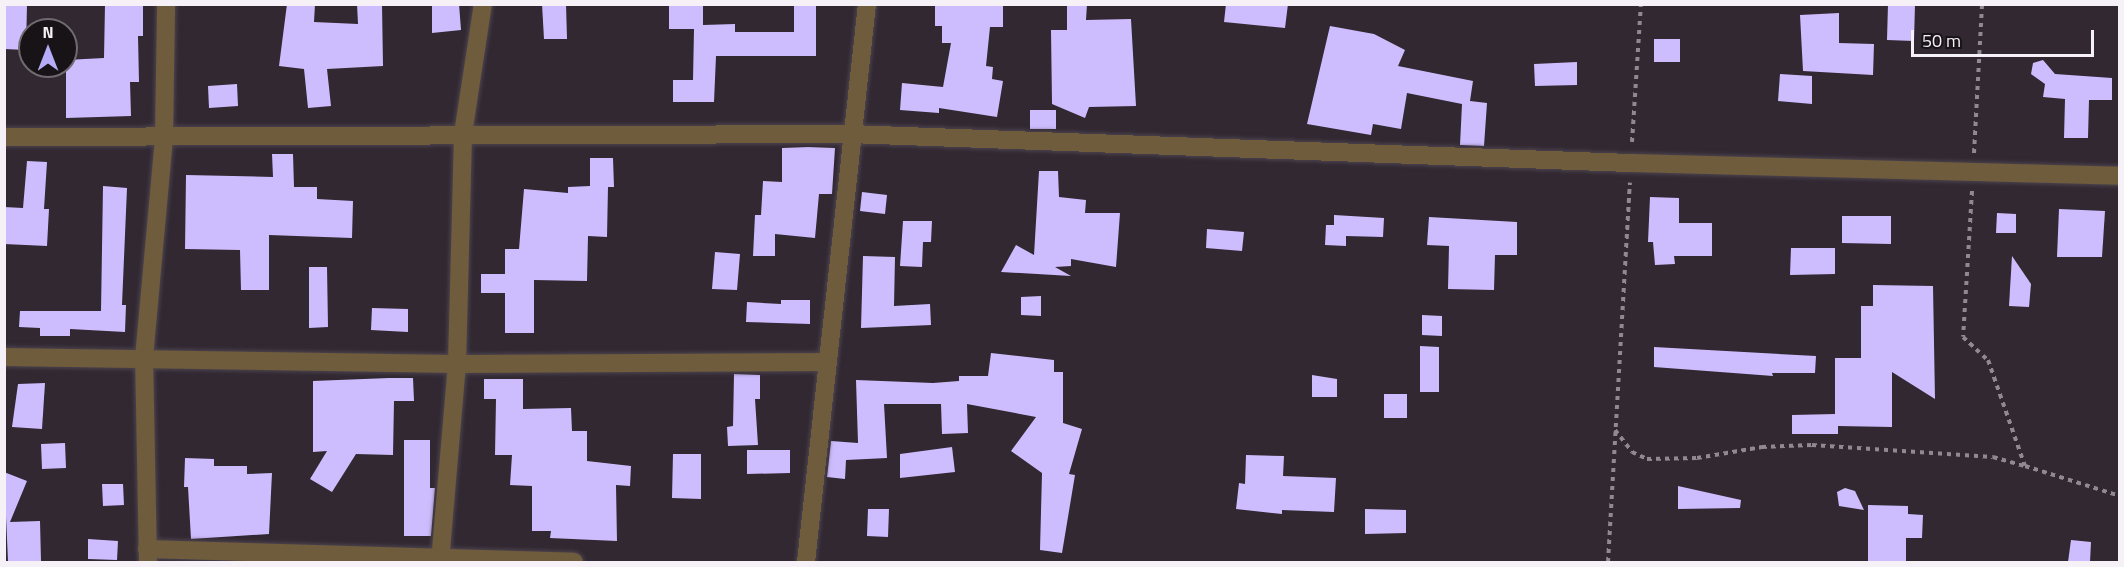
<!DOCTYPE html>
<style>
body{margin:0}
#map{position:relative;width:2124px;height:567px;overflow:hidden;background:#312832;font-family:"Titillium Web",sans-serif}
div>[style]{position:absolute}
.building>*{inset:0;background:#cebdfe}
.path>*{height:4px;margin-top:-2px;transform-origin:0;background:repeating-linear-gradient(90deg,#908991 0 4.5px,transparent 0 9px)}
.roads{filter:drop-shadow(0 0 2px #4d444e) drop-shadow(0 0 2px #4d444e)}
.minor>*{height:18px;margin:-9px;padding:0 9px;transform-origin:9px;border-radius:9px;background:#6e5c3d}
span{translate:-50% -50%;white-space:nowrap;text-align:center;line-height:1.15;-webkit-text-stroke:6px #171317;paint-order:stroke}
.frame{position:absolute;inset:0;border:6px solid #f6f0f7;pointer-events:none}
.north{position:absolute;left:18px;top:18px;width:60px;height:60px;box-sizing:border-box;background:#171317;border:2px solid #706b71;border-radius:50%;rotate:0deg;font-size:16px;font-weight:700;line-height:24px;text-align:center;color:#f6f0f7}
.north::after{content:'';display:block;margin:auto;width:21px;height:27px;background:#b6acf8;clip-path:polygon(50% 0,100% 100%,50% 72%,0 100%)}
.scale{position:absolute;left:1911px;top:30px;width:183px;height:27px;box-sizing:border-box;border:3px solid #f6f0f7;border-top:0;padding-left:8px;font-size:18px;line-height:21px;white-space:nowrap;color:#f6f0f7;-webkit-text-stroke:4px #171317;paint-order:stroke}
</style>
<div id="map">
<div class="building">
<i style="clip-path:polygon(4px 4px,27px 4px,26px 50px,4px 49px)"></i>
<i style="clip-path:polygon(105px 4px,143px 4px,143px 36px,138px 36px,139px 82px,130px 82px,131px 116px,66px 118px,66px 60px,104px 58px)"></i>
<i style="clip-path:polygon(287px 4px,315px 4px,314px 22px,358px 24px,357px 4px,382px 4px,383px 66px,327px 69px,331px 106px,308px 108px,304px 69px,279px 66px)"></i>
<i style="clip-path:polygon(432px 4px,459px 4px,461px 30px,432px 33px)"></i>
<i style="clip-path:polygon(542px 4px,566px 4px,567px 39px,544px 39px)"></i>
<i style="clip-path:polygon(935px 4px,1003px 4px,1003px 27px,990px 27px,986px 66px,993px 67px,992px 79px,1003px 81px,997px 117px,939px 108px,939px 113px,900px 110px,902px 83px,943px 87px,951px 43px,942px 43px,942px 26px,935px 26px)"></i>
<i style="clip-path:polygon(1067px 4px,1087px 4px,1086px 20px,1131px 19px,1136px 106px,1089px 107px,1085px 118px,1052px 104px,1051px 30px,1067px 30px)"></i>
<i style="clip-path:polygon(1226px 4px,1288px 4px,1285px 28px,1224px 22px)"></i>
<i style="clip-path:polygon(1888px 4px,1915px 4px,1914px 41px,1887px 40px)"></i>
<i style="clip-path:polygon(669px 5px,703px 6px,703px 25px,735px 24px,735px 32px,794px 32px,794px 5px,816px 5px,816px 56px,716px 56px,714px 102px,673px 102px,673px 80px,693px 80px,694px 29px,669px 29px)"></i>
<i style="clip-path:polygon(1839px 13px,1839px 43px,1874px 44px,1873px 75px,1803px 71px,1800px 15px)"></i>
<i style="clip-path:polygon(1330px 26px,1374px 34px,1405px 50px,1398px 66px,1473px 81px,1470px 101px,1487px 103px,1484px 146px,1460px 145px,1462px 104px,1407px 93px,1401px 129px,1373px 124px,1371px 135px,1307px 124px)"></i>
<i style="clip-path:polygon(1654px 39px,1680px 39px,1680px 62px,1654px 62px)"></i>
<i style="clip-path:polygon(2043px 60px,2055px 74px,2112px 78px,2112px 100px,2089px 100px,2088px 138px,2064px 138px,2065px 99px,2043px 97px,2045px 84px,2031px 74px,2033px 63px)"></i>
<i style="clip-path:polygon(1577px 62px,1577px 85px,1535px 86px,1534px 64px)"></i>
<i style="clip-path:polygon(1780px 74px,1812px 76px,1812px 104px,1778px 101px)"></i>
<i style="clip-path:polygon(237px 84px,238px 106px,209px 108px,208px 86px)"></i>
<i style="clip-path:polygon(1030px 110px,1056px 110px,1056px 129px,1030px 129px)"></i>
<i style="clip-path:polygon(808px 147px,835px 148px,832px 194px,819px 194px,815px 238px,775px 234px,775px 256px,753px 256px,755px 215px,761px 215px,763px 181px,782px 182px,782px 148px)"></i>
<i style="clip-path:polygon(272px 154px,293px 154px,294px 187px,317px 187px,317px 199px,353px 201px,352px 238px,269px 235px,269px 290px,241px 290px,240px 250px,185px 249px,186px 175px,273px 177px)"></i>
<i style="clip-path:polygon(590px 158px,613px 158px,614px 187px,608px 187px,607px 237px,588px 236px,587px 281px,534px 280px,534px 333px,505px 333px,505px 293px,481px 293px,481px 274px,505px 274px,505px 249px,519px 249px,524px 189px,568px 193px,568px 187px,590px 186px)"></i>
<i style="clip-path:polygon(27px 161px,47px 162px,44px 209px,49px 209px,47px 246px,4px 244px,4px 207px,23px 208px)"></i>
<i style="clip-path:polygon(1039px 171px,1058px 171px,1059px 197px,1086px 200px,1085px 213px,1120px 213px,1116px 267px,1071px 259px,1071px 266px,1055px 267px,1071px 276px,1001px 272px,1016px 245px,1034px 255px)"></i>
<i style="clip-path:polygon(103px 186px,127px 188px,122px 305px,126px 305px,125px 332px,70px 329px,70px 336px,40px 336px,40px 328px,19px 327px,20px 311px,101px 311px)"></i>
<i style="clip-path:polygon(862px 192px,887px 195px,885px 214px,860px 211px)"></i>
<i style="clip-path:polygon(1650px 197px,1679px 198px,1679px 223px,1712px 223px,1712px 256px,1674px 256px,1675px 264px,1655px 265px,1653px 242px,1648px 242px)"></i>
<i style="clip-path:polygon(2059px 209px,2105px 211px,2102px 257px,2057px 257px)"></i>
<i style="clip-path:polygon(1997px 213px,2016px 214px,2016px 233px,1996px 233px)"></i>
<i style="clip-path:polygon(1334px 215px,1384px 218px,1383px 237px,1346px 236px,1346px 246px,1325px 245px,1326px 225px,1334px 225px)"></i>
<i style="clip-path:polygon(1842px 216px,1891px 216px,1891px 244px,1842px 243px)"></i>
<i style="clip-path:polygon(1429px 217px,1517px 222px,1517px 255px,1495px 255px,1494px 290px,1448px 289px,1449px 246px,1427px 245px)"></i>
<i style="clip-path:polygon(903px 221px,932px 221px,931px 242px,923px 242px,922px 267px,900px 266px)"></i>
<i style="clip-path:polygon(1207px 229px,1244px 232px,1242px 251px,1206px 248px)"></i>
<i style="clip-path:polygon(1791px 248px,1835px 248px,1835px 274px,1790px 275px)"></i>
<i style="clip-path:polygon(715px 252px,740px 254px,737px 290px,712px 289px)"></i>
<i style="clip-path:polygon(863px 256px,895px 257px,894px 306px,930px 304px,931px 325px,861px 328px)"></i>
<i style="clip-path:polygon(2012px 256px,2031px 284px,2029px 307px,2009px 306px)"></i>
<i style="clip-path:polygon(309px 267px,327px 267px,328px 327px,309px 328px)"></i>
<i style="clip-path:polygon(1873px 285px,1933px 286px,1935px 399px,1892px 372px,1892px 427px,1838px 426px,1838px 434px,1792px 434px,1792px 415px,1835px 414px,1835px 358px,1861px 358px,1861px 306px,1873px 306px)"></i>
<i style="clip-path:polygon(1041px 296px,1041px 316px,1021px 315px,1021px 297px)"></i>
<i style="clip-path:polygon(781px 300px,810px 300px,810px 324px,746px 322px,747px 302px,781px 304px)"></i>
<i style="clip-path:polygon(372px 308px,408px 309px,408px 332px,371px 330px)"></i>
<i style="clip-path:polygon(1422px 315px,1442px 316px,1442px 336px,1422px 335px)"></i>
<i style="clip-path:polygon(1420px 346px,1439px 347px,1439px 392px,1420px 392px)"></i>
<i style="clip-path:polygon(1654px 347px,1816px 356px,1815px 373px,1772px 373px,1773px 376px,1654px 367px)"></i>
<i style="clip-path:polygon(991px 353px,1054px 360px,1054px 372px,1063px 372px,1063px 423px,1082px 429px,1069px 474px,1075px 475px,1062px 553px,1040px 550px,1042px 473px,1011px 451px,1036px 417px,967px 404px,968px 433px,942px 434px,941px 404px,884px 404px,887px 458px,846px 460px,845px 479px,827px 477px,831px 441px,858px 443px,856px 380px,933px 383px,959px 381px,959px 376px,988px 376px)"></i>
<i style="clip-path:polygon(734px 374px,760px 375px,760px 399px,755px 399px,758px 445px,728px 446px,727px 427px,733px 426px)"></i>
<i style="clip-path:polygon(1312px 375px,1337px 379px,1337px 397px,1312px 397px)"></i>
<i style="clip-path:polygon(389px 378px,413px 378px,414px 401px,394px 401px,393px 455px,356px 454px,332px 492px,310px 479px,327px 451px,313px 452px,313px 381px)"></i>
<i style="clip-path:polygon(484px 379px,523px 379px,523px 409px,571px 408px,572px 431px,587px 431px,587px 461px,631px 466px,630px 486px,616px 485px,617px 541px,550px 538px,551px 531px,532px 531px,532px 486px,510px 485px,512px 455px,495px 455px,496px 399px,484px 399px)"></i>
<i style="clip-path:polygon(45px 383px,42px 429px,12px 427px,18px 384px)"></i>
<i style="clip-path:polygon(1384px 394px,1407px 394px,1407px 418px,1384px 418px)"></i>
<i style="clip-path:polygon(404px 440px,430px 440px,430px 488px,435px 488px,431px 536px,404px 536px)"></i>
<i style="clip-path:polygon(65px 443px,66px 468px,42px 469px,41px 444px)"></i>
<i style="clip-path:polygon(952px 447px,955px 472px,900px 478px,900px 454px)"></i>
<i style="clip-path:polygon(747px 450px,790px 450px,790px 473px,747px 474px)"></i>
<i style="clip-path:polygon(673px 454px,701px 454px,701px 499px,672px 498px)"></i>
<i style="clip-path:polygon(1246px 455px,1284px 456px,1283px 476px,1336px 478px,1334px 512px,1282px 510px,1282px 514px,1236px 509px,1239px 483px,1245px 484px)"></i>
<i style="clip-path:polygon(185px 458px,214px 459px,214px 466px,247px 466px,247px 474px,272px 473px,269px 534px,191px 539px,188px 487px,184px 487px)"></i>
<i style="clip-path:polygon(4px 472px,27px 481px,10px 522px,40px 521px,41px 561px,8px 561px)"></i>
<i style="clip-path:polygon(102px 484px,123px 484px,124px 505px,103px 506px)"></i>
<i style="clip-path:polygon(1678px 486px,1741px 500px,1740px 508px,1678px 509px)"></i>
<i style="clip-path:polygon(1845px 488px,1855px 491px,1864px 510px,1839px 506px,1837px 492px)"></i>
<i style="clip-path:polygon(1868px 505px,1908px 506px,1908px 514px,1923px 515px,1922px 538px,1906px 538px,1906px 562px,1868px 562px)"></i>
<i style="clip-path:polygon(868px 509px,889px 509px,888px 537px,867px 536px)"></i>
<i style="clip-path:polygon(1365px 509px,1406px 510px,1406px 533px,1365px 534px)"></i>
<i style="clip-path:polygon(88px 539px,118px 541px,117px 560px,88px 559px)"></i>
<i style="clip-path:polygon(2071px 540px,2091px 542px,2090px 562px,2068px 562px)"></i>
</div>
<div class="path">
<i style="left:1632px;top:142px;width:138px;rotate:-86.3deg"></i>
<i style="left:1974px;top:153px;width:149px;rotate:-86.9deg"></i>
<i style="left:1972px;top:191px;width:146px;rotate:93.5deg"></i>
<i style="left:1963px;top:337px;width:34px;rotate:43deg"></i>
<i style="left:1988px;top:360px;width:112px;rotate:70.8deg"></i>
<i style="left:2025px;top:466px;width:100px;rotate:17.5deg"></i>
<i style="left:1615px;top:430px;width:28px;rotate:52deg"></i>
<i style="left:1632px;top:452px;width:17px;rotate:25deg"></i>
<i style="left:1647px;top:459px;width:50px;rotate:-1.1deg"></i>
<i style="left:1697px;top:458px;width:66px;rotate:-9.6deg"></i>
<i style="left:1762px;top:447px;width:50px;rotate:-2.3deg"></i>
<i style="left:1812px;top:445px;width:181px;rotate:3.8deg"></i>
<i style="left:1993px;top:457px;width:33px;rotate:16deg"></i>
<i style="left:1608px;top:562px;width:380px;rotate:-86.7deg"></i>
</div>
<div class="roads">
<div class="minor">
<i style="left:4px;top:137px;width:846px;rotate:-0.2deg"></i>
<i style="left:850px;top:134px;width:782px;rotate:2.13deg"></i>
<i style="left:1631px;top:163px;width:489px;rotate:1.5deg"></i>
<i style="left:4px;top:357px;width:453px;rotate:0.9deg"></i>
<i style="left:457px;top:364px;width:370px;rotate:-0.3deg"></i>
<i style="left:147px;top:549px;width:427px;rotate:1.7deg"></i>
<i style="left:148px;top:562px;width:204px;rotate:-91.1deg"></i>
<i style="left:144px;top:358px;width:222px;rotate:-84.8deg"></i>
<i style="left:164px;top:137px;width:133px;rotate:-89.1deg"></i>
<i style="left:440px;top:562px;width:199px;rotate:-85.1deg"></i>
<i style="left:457px;top:364px;width:230px;rotate:-88.5deg"></i>
<i style="left:463px;top:134px;width:132px;rotate:-81.3deg"></i>
<i style="left:806px;top:562px;width:561px;rotate:-83.76deg"></i>
</div>
</div>
<div class="frame"></div>
<div class="north">N</div>
<div class="scale">50 m</div>
</div>
